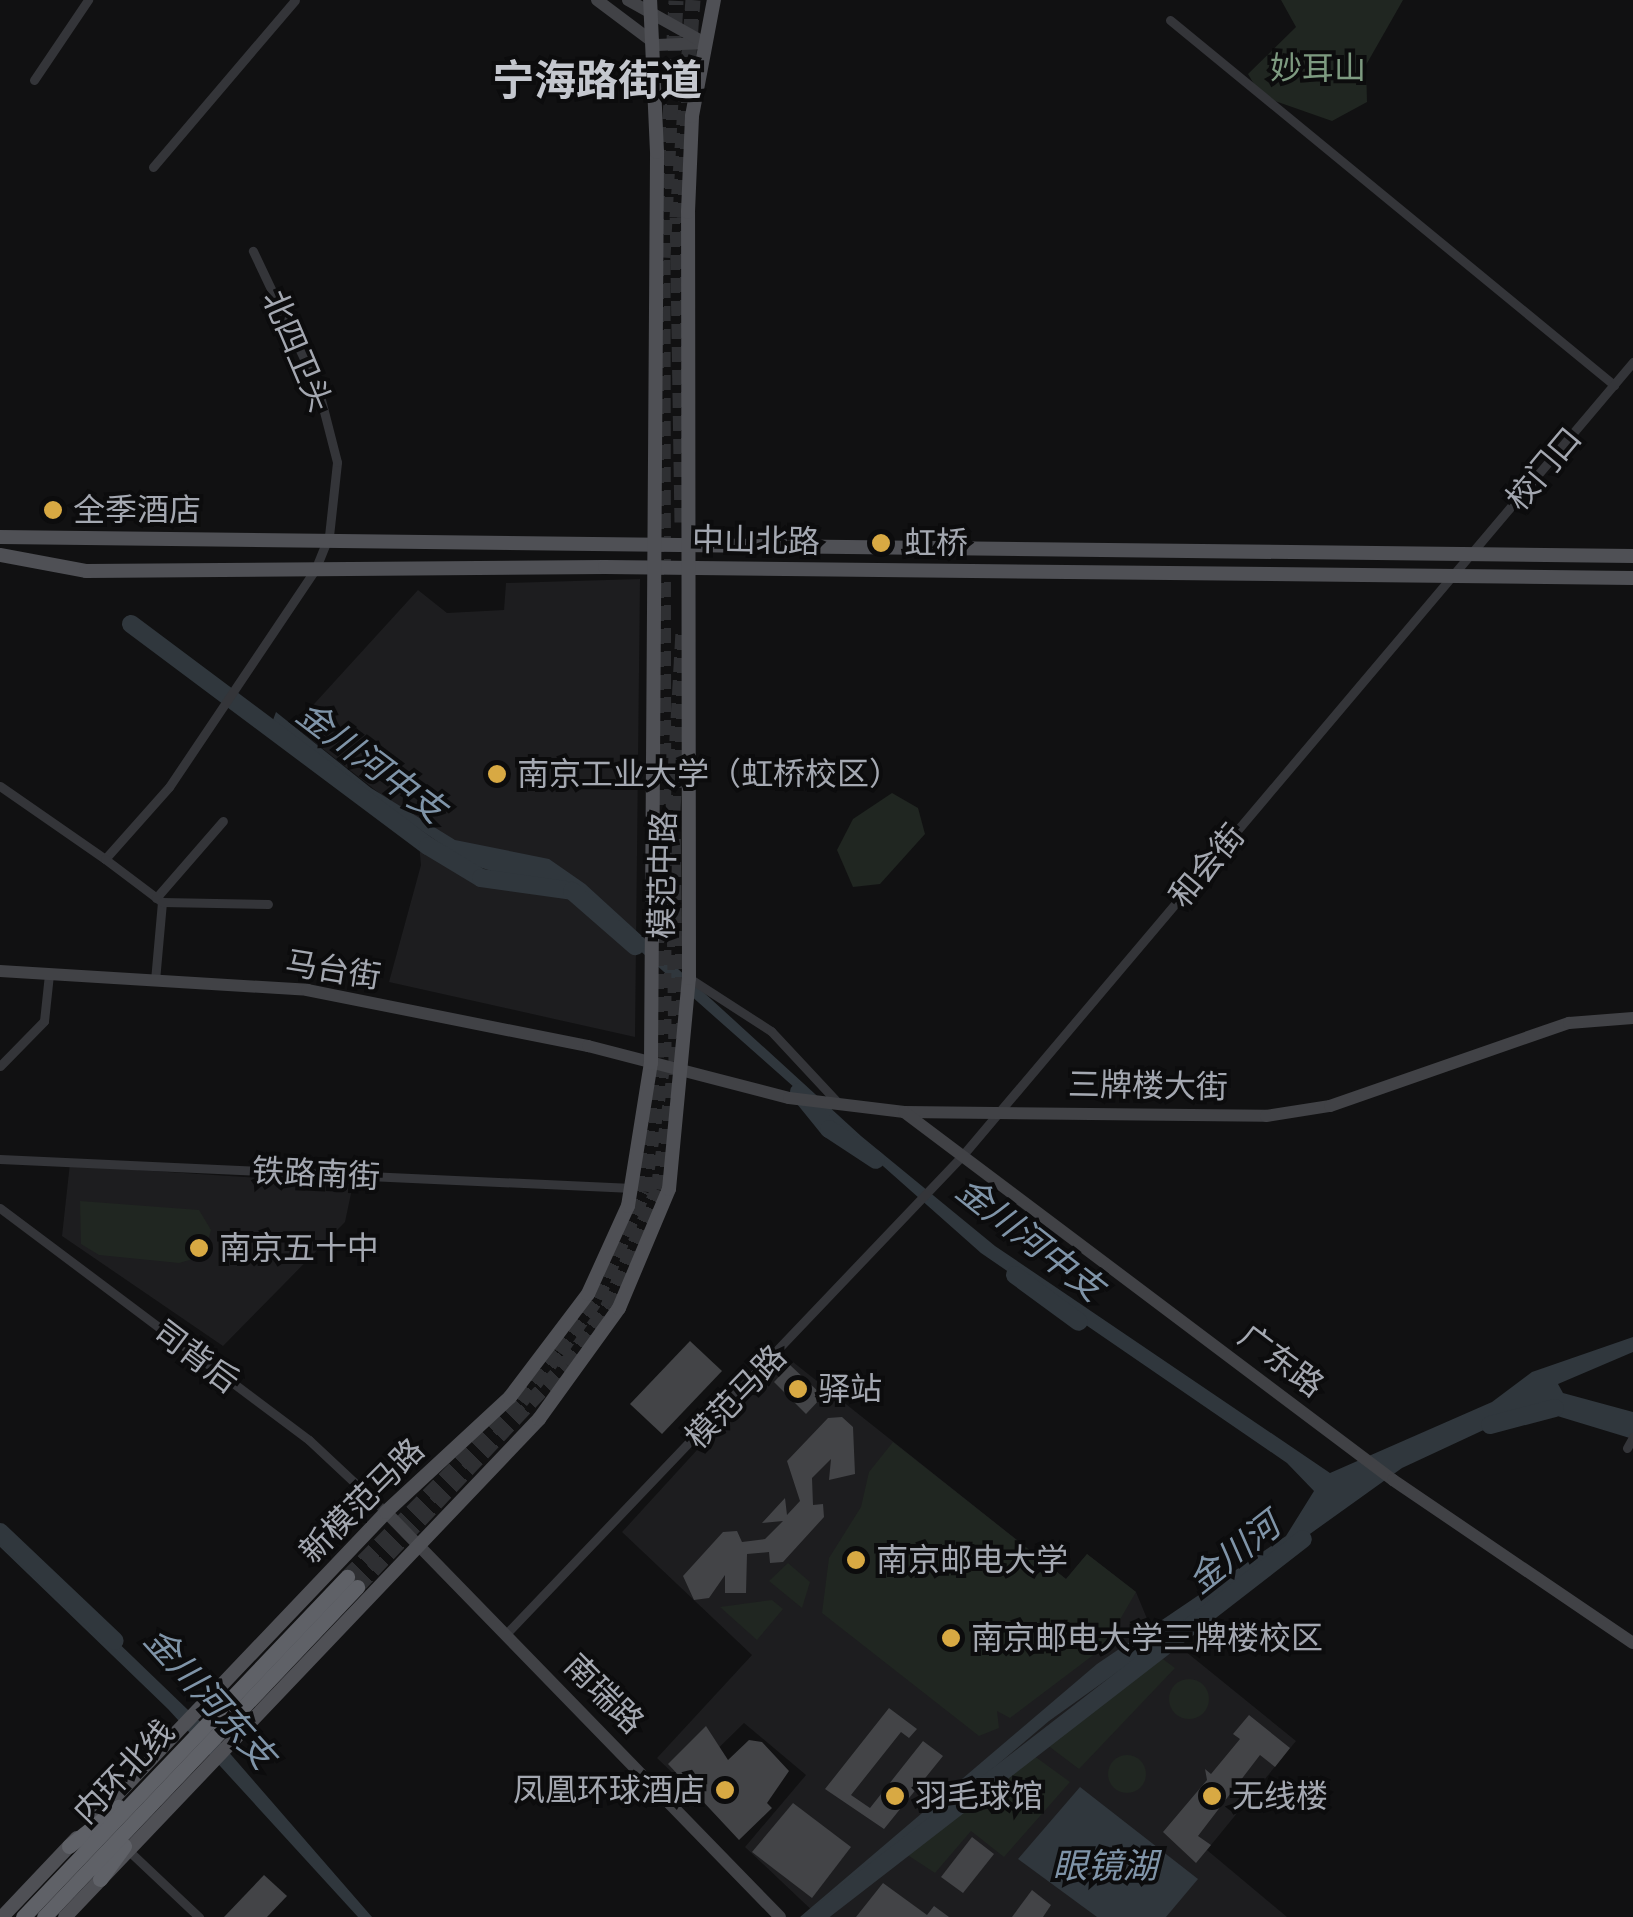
<!DOCTYPE html>
<meta charset="utf-8">
<style>
body{margin:0}
#map{position:relative;width:1633px;height:1917px;overflow:hidden;background:#111112;font-family:Cabin,"Noto Sans SC",sans-serif}
div>[style]{position:absolute}
.built>*{inset:0;background:#1d1d1f}
.green>*{inset:0;background:#202621}
.round{border-radius:50%}
.water>*{inset:0;background:#30373d}
.river>*{height:18px;margin:-9px;padding:0 9px;transform-origin:9px;border-radius:9px;background:#30373d}
.building>*{inset:0;background:#434447}
.highway-tunnel>*{height:15px;margin-top:-7.5px;transform-origin:0;background:repeating-linear-gradient(90deg,#2e2f32 0 15px,transparent 0 23px)}
.street>*{height:9px;margin:-4.5px;padding:0 4.5px;transform-origin:4.5px;border-radius:4.5px;background:#343539}
.secondary>*{height:12px;margin:-6px;padding:0 6px;transform-origin:6px;border-radius:6px;background:#414246}
.primary>*{height:14px;margin:-7px;padding:0 7px;transform-origin:7px;border-radius:7px;background:#4f5055}
.highway>*{height:15px;margin:-7.5px;padding:0 7.5px;transform-origin:7.5px;border-radius:7.5px;background:#5f6167}
.dots>*{width:28px;height:28px;translate:-50% -50%;box-sizing:border-box;border:5px solid #0c0c0d;border-radius:50%}
span{translate:-50% -50%;white-space:nowrap;text-align:center;line-height:1.15;-webkit-text-stroke:8px #0c0c0d;paint-order:stroke}
.park-label{font-size:32px;color:#7d9a80}
.street-label{font-size:32px;color:#a4a8b1}
.poi-label{font-size:32px;color:#a4a8b1}
.left{translate:0 -50%;text-align:left}
.right{translate:-100% -50%;text-align:right}
.water-label{font-size:35px;color:#7f94a8;font-style:italic}
.district-label{font-size:42px;color:#c4c7ce;font-weight:700}
</style>
<div id="map">
<div class="built">
<i style="clip-path:polygon(640px 579px,635px 1037px,389px 982px,421px 865px,417px 823px,294px 726px,418px 590px,447px 613px,504px 610px,506px 583px)"></i>
<i style="clip-path:polygon(70px 1163px,122px 1169px,353px 1184px,345px 1222px,223px 1346px,62px 1236px)"></i>
<i style="clip-path:polygon(793px 1362px,1066px 1579px,1087px 1554px,1136px 1592px,1148px 1621px,1296px 1741px,1207px 1850px,1287px 1917px,819px 1917px,745px 1847px,806px 1775px,744px 1723px,683px 1783px,657px 1758px,752px 1655px,622px 1532px,773px 1367px,781px 1375px)"></i>
</div>
<div class="green">
<i style="clip-path:polygon(1281px 0,1403px 0,1366px 65px,1367px 102px,1332px 121px,1261px 96px,1248px 74px,1296px 27px)"></i>
<i style="clip-path:polygon(892px 793px,918px 808px,925px 834px,880px 884px,853px 887px,837px 850px,853px 819px)"></i>
<i style="clip-path:polygon(80px 1201px,199px 1210px,211px 1230px,204px 1256px,179px 1263px,99px 1255px,81px 1244px)"></i>
<i style="clip-path:polygon(893px 1442px,1066px 1579px,1087px 1554px,1136px 1592px,1104px 1647px,1010px 1718px,997px 1711px,999px 1728px,979px 1736px,822px 1613px,829px 1558px,861px 1507px,869px 1472px)"></i>
<i style="clip-path:polygon(788px 1563px,810px 1582px,802px 1608px,769px 1581px)"></i>
<i style="clip-path:polygon(772px 1600px,783px 1609px,757px 1640px,720px 1607px)"></i>
<i style="clip-path:polygon(1156px 1654px,1175px 1668px,1079px 1769px,1038px 1738px)"></i>
<i class="round" style="left:1169px;top:1679px;width:40px;height:40px"></i>
<i style="clip-path:polygon(1026px 1750px,1070px 1782px,1004px 1857px,971px 1831px,935px 1873px,903px 1852px)"></i>
<i class="round" style="left:1108px;top:1755px;width:38px;height:38px"></i>
</div>
<div class="water">
<i style="clip-path:polygon(276px 712px,371px 788px,455px 840px,549px 859px,585px 884px,861px 1136px,995px 1246px,1330px 1473px,1492px 1402px,1532px 1372px,1633px 1337px,1633px 1352px,1558px 1384px,1563px 1393px,1633px 1412px,1633px 1439px,1531px 1408px,1402px 1468px,1049px 1721px,818px 1917px,800px 1917px,1097px 1664px,1286px 1536px,1314px 1491px,1287px 1463px,981px 1253px,584px 901px,470px 864px,302px 748px,273px 720px)"></i>
<i style="clip-path:polygon(0 1529px,213px 1734px,372px 1917px,358px 1917px,168px 1709px,0 1547px)"></i>
<i style="clip-path:polygon(1080px 1787px,1198px 1879px,1166px 1917px,1097px 1917px,1018px 1859px)"></i>
</div>
<div class="river">
<i style="left:131px;top:624px;width:371px;rotate:36.8deg"></i>
<i style="left:428px;top:846px;width:62px;rotate:31.1deg"></i>
<i style="left:481px;top:878px;width:92px;rotate:8.1deg"></i>
<i style="left:572px;top:891px;width:84px;rotate:41.1deg"></i>
<i style="left:799px;top:1092px;width:48px;rotate:51deg"></i>
<i style="left:829px;top:1129px;width:56px;rotate:33.4deg"></i>
<i style="left:1015px;top:1275px;width:79px;rotate:36.3deg"></i>
<i style="left:1490px;top:1425px;width:67px;rotate:-14.7deg"></i>
<i style="left:0;top:1532px;width:158px;rotate:43.5deg"></i>
<i style="left:815px;top:1917px;width:617px;rotate:-37.76deg"></i>
</div>
<div class="building">
<i style="clip-path:polygon(690px 1341px,722px 1371px,662px 1434px,630px 1404px)"></i>
<i style="clip-path:polygon(790px 1365px,823px 1396px,806px 1414px,774px 1382px)"></i>
<i style="clip-path:polygon(842px 1417px,853px 1427px,855px 1474px,829px 1480px,831px 1459px,812px 1478px,813px 1505px,823px 1504px,824px 1517px,783px 1562px,770px 1563px,769px 1552px,747px 1554px,746px 1593px,725px 1593px,725px 1575px,709px 1598px,694px 1600px,683px 1576px,723px 1532px,737px 1531px,742px 1542px,765px 1539px,783px 1521px,762px 1523px,785px 1498px,787px 1515px,800px 1501px,787px 1461px,828px 1418px)"></i>
<i style="clip-path:polygon(889px 1708px,917px 1729px,909px 1738px,901px 1732px,851px 1795px,870px 1808px,923px 1741px,943px 1756px,884px 1829px,825px 1789px)"></i>
<i style="clip-path:polygon(1249px 1715px,1290px 1748px,1275px 1767px,1260px 1755px,1198px 1836px,1211px 1845px,1196px 1863px,1163px 1832px,1207px 1780px,1205px 1769px,1211px 1774px,1240px 1739px,1233px 1734px)"></i>
<i style="clip-path:polygon(706px 1726px,728px 1760px,749px 1740px,762px 1742px,789px 1771px,767px 1803px,772px 1808px,739px 1840px,668px 1764px)"></i>
<i style="clip-path:polygon(793px 1803px,851px 1847px,812px 1898px,752px 1852px)"></i>
<i style="clip-path:polygon(972px 1837px,994px 1854px,963px 1893px,941px 1877px)"></i>
<i style="clip-path:polygon(264px 1875px,287px 1896px,267px 1917px,224px 1917px)"></i>
<i style="clip-path:polygon(883px 1883px,927px 1915px,934px 1906px,949px 1917px,856px 1917px)"></i>
<i style="clip-path:polygon(1032px 1890px,1051px 1905px,1043px 1917px,1012px 1917px)"></i>
</div>
<div class="highway-tunnel">
<i style="left:682px;top:522px;width:305px;rotate:-90.9deg"></i>
<i style="left:677px;top:217px;width:218px;rotate:-85.8deg"></i>
<i style="left:347px;top:1577px;width:247px;rotate:-45.3deg"></i>
<i style="left:521px;top:1401px;width:62px;rotate:-52.2deg"></i>
<i style="left:559px;top:1352px;width:66px;rotate:-54.9deg"></i>
<i style="left:597px;top:1298px;width:117px;rotate:-66.3deg"></i>
<i style="left:644px;top:1191px;width:135px;rotate:-81.5deg"></i>
<i style="left:664px;top:1057px;width:800px;rotate:-90.07deg"></i>
<i style="left:663px;top:257px;width:257px;rotate:-87.1deg"></i>
<i style="left:357px;top:1587px;width:306px;rotate:-46.9deg"></i>
<i style="left:566px;top:1364px;width:72px;rotate:-54.1deg"></i>
<i style="left:608px;top:1306px;width:127px;rotate:-66.9deg"></i>
<i style="left:658px;top:1189px;width:129px;rotate:-82deg"></i>
<i style="left:676px;top:1061px;width:251px;rotate:-90.7deg"></i>
<i style="left:673px;top:810px;width:180px;rotate:-86.8deg"></i>
</div>
<div class="street">
<i style="left:1170px;top:20px;width:575px;rotate:39.42deg"></i>
<i style="left:34px;top:80px;width:97px;rotate:-56deg"></i>
<i style="left:153px;top:167px;width:219px;rotate:-49.6deg"></i>
<i style="left:0;top:786px;width:128px;rotate:34.8deg"></i>
<i style="left:105px;top:859px;width:96px;rotate:-48.4deg"></i>
<i style="left:169px;top:787px;width:262px;rotate:-56.1deg"></i>
<i style="left:315px;top:570px;width:37px;rotate:-68deg"></i>
<i style="left:329px;top:536px;width:74px;rotate:-83.8deg"></i>
<i style="left:337px;top:462px;width:76px;rotate:-104.4deg"></i>
<i style="left:318px;top:388px;width:152px;rotate:-115.4deg"></i>
<i style="left:105px;top:859px;width:71px;rotate:37deg"></i>
<i style="left:162px;top:902px;width:78px;rotate:95.1deg"></i>
<i style="left:156px;top:898px;width:102px;rotate:-49deg"></i>
<i style="left:162px;top:902px;width:106px;rotate:1.1deg"></i>
<i style="left:689px;top:978px;width:98px;rotate:32.9deg"></i>
<i style="left:771px;top:1031px;width:100px;rotate:47deg"></i>
<i style="left:0;top:1066px;width:63px;rotate:-45.6deg"></i>
<i style="left:44px;top:1021px;width:47px;rotate:-83.9deg"></i>
<i style="left:0;top:1159px;width:633px;rotate:2.63deg"></i>
<i style="left:0;top:1208px;width:386px;rotate:36.9deg"></i>
<i style="left:309px;top:1440px;width:105px;rotate:43.1deg"></i>
<i style="left:1627px;top:1448px;width:13px;rotate:-61deg"></i>
<i style="left:506px;top:1634px;width:661px;rotate:-46.35deg"></i>
<i style="left:962px;top:1156px;width:1040px;rotate:-49.8deg"></i>
<i style="left:130px;top:1852px;width:95px;rotate:43.3deg"></i>
</div>
<div class="secondary">
<i style="left:597px;top:0;width:75px;rotate:36.9deg"></i>
<i style="left:657px;top:45px;width:48px;rotate:-2.4deg"></i>
<i style="left:628px;top:0;width:86px;rotate:29.2deg"></i>
<i style="left:0;top:971px;width:308px;rotate:3.5deg"></i>
<i style="left:307px;top:990px;width:287px;rotate:11.3deg"></i>
<i style="left:588px;top:1046px;width:208px;rotate:14.5deg"></i>
<i style="left:789px;top:1098px;width:116px;rotate:6.9deg"></i>
<i style="left:904px;top:1112px;width:362px;rotate:0.6deg"></i>
<i style="left:1266px;top:1116px;width:65px;rotate:-8.9deg"></i>
<i style="left:1330px;top:1106px;width:253px;rotate:-19.2deg"></i>
<i style="left:1569px;top:1023px;width:64px;rotate:-4.5deg"></i>
<i style="left:904px;top:1112px;width:612px;rotate:36.96deg"></i>
<i style="left:1393px;top:1480px;width:290px;rotate:34.2deg"></i>
<i style="left:386px;top:1512px;width:565px;rotate:45.79deg"></i>
</div>
<div class="primary">
<i style="left:0;top:537px;width:1633px;rotate:0.67deg"></i>
<i style="left:0;top:555px;width:87px;rotate:10.5deg"></i>
<i style="left:86px;top:571px;width:519px;rotate:-0.44deg"></i>
<i style="left:605px;top:567px;width:1028px;rotate:0.61deg"></i>
<i style="left:95px;top:1818px;width:422px;rotate:-46.4deg"></i>
<i style="left:386px;top:1512px;width:169px;rotate:-42.8deg"></i>
<i style="left:510px;top:1397px;width:129px;rotate:-52.9deg"></i>
<i style="left:588px;top:1294px;width:97px;rotate:-65.6deg"></i>
<i style="left:628px;top:1206px;width:145px;rotate:-80.9deg"></i>
<i style="left:651px;top:1063px;width:911px;rotate:-89.62deg"></i>
<i style="left:657px;top:152px;width:152px;rotate:-92.6deg"></i>
<i style="left:2px;top:1917px;width:109px;rotate:-46.5deg"></i>
<i style="left:65px;top:1917px;width:688px;rotate:-46.41deg"></i>
<i style="left:539px;top:1419px;width:137px;rotate:-54.2deg"></i>
<i style="left:619px;top:1308px;width:129px;rotate:-67.2deg"></i>
<i style="left:669px;top:1189px;width:212px;rotate:-84.6deg"></i>
<i style="left:689px;top:978px;width:766px;rotate:-90.07deg"></i>
<i style="left:688px;top:212px;width:96px;rotate:-87.6deg"></i>
<i style="left:692px;top:116px;width:118px;rotate:-79.3deg"></i>
</div>
<div class="highway">
<i style="left:69px;top:1846px;width:63px;rotate:-38.5deg"></i>
<i style="left:100px;top:1879px;width:41px;rotate:-54deg"></i>
<i style="left:23px;top:1917px;width:470px;rotate:-46.4deg"></i>
<i style="left:44px;top:1917px;width:455px;rotate:-46.5deg"></i>
</div>
<div class="dots">
<i style="left:53px;top:510px;background:#d8a943"></i>
<i style="left:881px;top:543px;background:#d8a943"></i>
<i style="left:497px;top:774px;background:#d8a943"></i>
<i style="left:199px;top:1248px;background:#d8a943"></i>
<i style="left:798px;top:1389px;background:#d8a943"></i>
<i style="left:856px;top:1560px;background:#d8a943"></i>
<i style="left:951px;top:1638px;background:#d8a943"></i>
<i style="left:725px;top:1790px;background:#d8a943"></i>
<i style="left:895px;top:1796px;background:#d8a943"></i>
<i style="left:1212px;top:1796px;background:#d8a943"></i>
</div>
<div class="park-label">
<span style="left:1318px;top:68px">妙耳山</span>
</div>
<div class="street-label">
<span style="left:297px;top:351px;rotate:67deg">北四卫头</span>
<span style="left:1544px;top:469px;rotate:-50deg">校门口</span>
<span style="left:756px;top:541px;rotate:1deg">中山北路</span>
<span style="left:1207px;top:866px;rotate:-50deg">和会街</span>
<span style="left:663px;top:875px;rotate:-89deg">模范中路</span>
<span style="left:333px;top:970px;rotate:9deg">马台街</span>
<span style="left:1148px;top:1086px;rotate:1deg">三牌楼大街</span>
<span style="left:316px;top:1174px;rotate:3deg">铁路南街</span>
<span style="left:196px;top:1357px;rotate:37deg">司背后</span>
<span style="left:1281px;top:1361px;rotate:37deg">广东路</span>
<span style="left:736px;top:1397px;rotate:-46deg">模范马路</span>
<span style="left:362px;top:1501px;rotate:-45deg">新模范马路</span>
<span style="left:604px;top:1694px;rotate:45deg">南瑞路</span>
<span style="left:124px;top:1772px;rotate:-46deg">内环北线</span>
</div>
<div class="poi-label">
<span class="left" style="left:73px;top:510px">全季酒店</span>
<span class="left" style="left:904px;top:543px">虹桥</span>
<span class="left" style="left:517px;top:774px">南京工业大学（虹桥校区）</span>
<span class="left" style="left:219px;top:1248px">南京五十中</span>
<span class="left" style="left:818px;top:1389px">驿站</span>
<span class="left" style="left:876px;top:1560px">南京邮电大学</span>
<span class="left" style="left:971px;top:1638px">南京邮电大学三牌楼校区</span>
<span class="right" style="left:705px;top:1790px">凤凰环球酒店</span>
<span class="left" style="left:915px;top:1796px">羽毛球馆</span>
<span class="left" style="left:1232px;top:1796px">无线楼</span>
</div>
<div class="water-label">
<span style="left:371px;top:762px;rotate:37deg">金川河中支</span>
<span style="left:1030px;top:1239px;rotate:38deg">金川河中支</span>
<span style="left:1234px;top:1553px;rotate:-38deg">金川河</span>
<span style="left:210px;top:1698px;rotate:48deg">金川河东支</span>
<span style="left:1105px;top:1866px">眼镜湖</span>
</div>
<div class="district-label">
<span style="left:597px;top:80px">宁海路街道</span>
</div>
</div>
